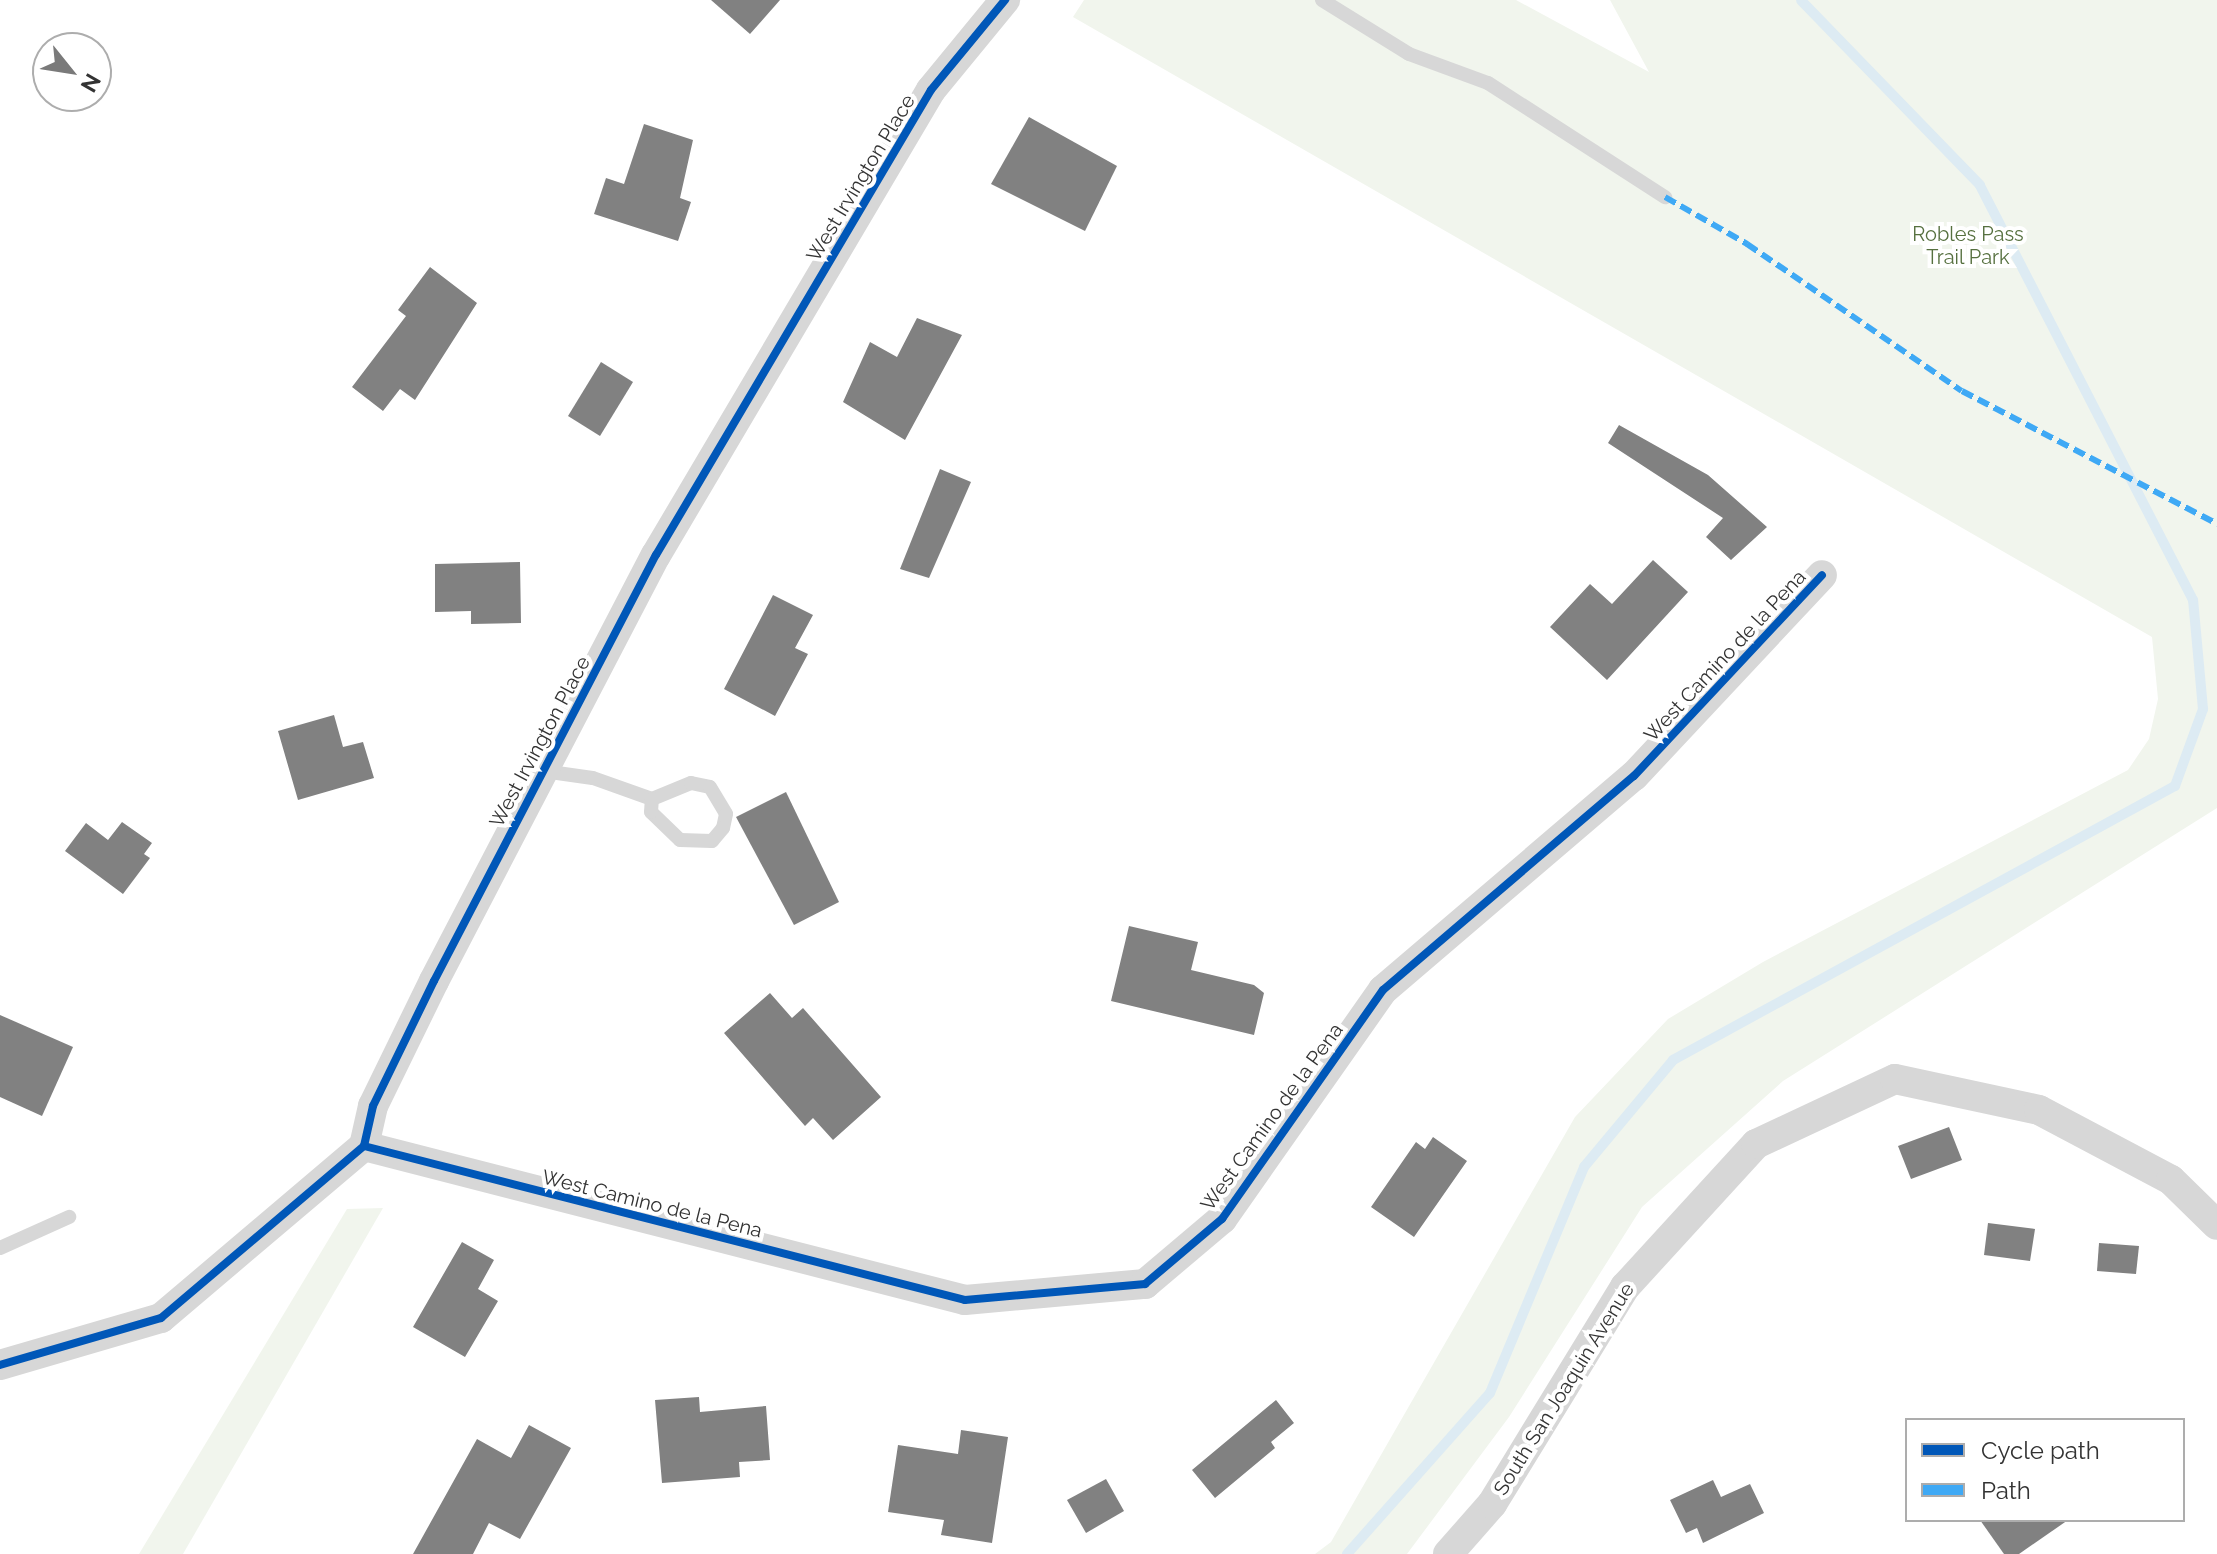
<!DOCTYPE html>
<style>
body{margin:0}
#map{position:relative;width:2217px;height:1554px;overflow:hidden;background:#fff;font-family:Raleway,sans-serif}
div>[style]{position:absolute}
.green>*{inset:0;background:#f1f5ed}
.stream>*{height:10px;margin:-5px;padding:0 5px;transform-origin:5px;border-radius:5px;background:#ddebf3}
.building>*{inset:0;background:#818181}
.lane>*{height:14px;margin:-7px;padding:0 7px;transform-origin:7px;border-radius:7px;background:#d7d7d7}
.street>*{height:30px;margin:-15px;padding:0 15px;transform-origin:15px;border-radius:15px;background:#d7d7d7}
.quiet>*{height:6px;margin-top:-3px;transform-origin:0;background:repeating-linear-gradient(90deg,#3fa9f5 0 12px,transparent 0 18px)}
.cycleway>*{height:8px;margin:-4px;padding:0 4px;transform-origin:4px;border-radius:4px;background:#0057b8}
span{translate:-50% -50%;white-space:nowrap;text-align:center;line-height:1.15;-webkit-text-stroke:8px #fff;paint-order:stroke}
.street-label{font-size:20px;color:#333}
.park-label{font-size:20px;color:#56703f}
.legend{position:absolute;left:1905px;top:1418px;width:280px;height:104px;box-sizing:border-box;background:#fff;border:2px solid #adadad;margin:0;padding:10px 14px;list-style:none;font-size:24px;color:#333}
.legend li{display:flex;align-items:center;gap:16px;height:40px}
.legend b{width:40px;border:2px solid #adadad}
.north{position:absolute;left:32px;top:32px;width:80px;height:80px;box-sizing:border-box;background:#fff;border:2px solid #adadad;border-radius:50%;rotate:120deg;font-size:22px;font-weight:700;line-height:32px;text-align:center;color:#333}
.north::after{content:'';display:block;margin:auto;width:28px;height:36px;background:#7a7a7a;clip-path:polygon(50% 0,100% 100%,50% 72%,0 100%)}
</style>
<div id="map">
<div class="green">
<i style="clip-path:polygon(1084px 0,1516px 0,1649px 72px,1610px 0,2217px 0,2217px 808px,1783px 1081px,1642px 1207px,1509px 1417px,1407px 1554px,1315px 1554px,1331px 1542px,1575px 1117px,1668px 1019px,1763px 962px,2128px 770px,2149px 739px,2158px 699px,2152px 637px,1073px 17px)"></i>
<i style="clip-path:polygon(383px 1208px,183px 1554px,139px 1554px,347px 1209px)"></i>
</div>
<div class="stream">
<i style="left:1347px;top:1554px;width:215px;rotate:-48.4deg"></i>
<i style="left:1490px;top:1393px;width:245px;rotate:-67.4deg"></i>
<i style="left:1584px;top:1167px;width:139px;rotate:-50.2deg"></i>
<i style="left:1673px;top:1060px;width:572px;rotate:-28.63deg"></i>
<i style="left:2175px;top:786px;width:82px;rotate:-70deg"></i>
<i style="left:2203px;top:709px;width:109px;rotate:-95.2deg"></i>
<i style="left:2193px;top:600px;width:466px;rotate:-117.2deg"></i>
<i style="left:1980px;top:185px;width:257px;rotate:-134.1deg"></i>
</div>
<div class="building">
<i style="clip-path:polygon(711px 0,780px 0,750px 34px)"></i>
<i style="clip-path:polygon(1029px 117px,1117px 166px,1085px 231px,991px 184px)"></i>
<i style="clip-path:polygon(644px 124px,693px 140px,680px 198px,691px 202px,678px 241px,594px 214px,606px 178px,624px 184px)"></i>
<i style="clip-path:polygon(430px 267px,477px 303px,415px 400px,400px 389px,383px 411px,352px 387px,406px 316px,398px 310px)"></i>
<i style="clip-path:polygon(917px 318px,962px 335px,905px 440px,843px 402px,870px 342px,897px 357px)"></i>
<i style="clip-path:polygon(601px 362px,633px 382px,600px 436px,568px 416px)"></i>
<i style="clip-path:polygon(1619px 425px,1708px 475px,1767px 527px,1731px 560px,1706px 537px,1723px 518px,1608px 443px)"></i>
<i style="clip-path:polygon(940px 469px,971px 482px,929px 578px,900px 569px)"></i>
<i style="clip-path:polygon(1653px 560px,1688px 592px,1607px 680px,1550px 627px,1590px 584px,1612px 604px)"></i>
<i style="clip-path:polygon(520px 562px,521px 623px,471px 624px,471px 611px,435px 612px,435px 564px)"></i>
<i style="clip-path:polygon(773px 595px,813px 615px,795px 648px,808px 654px,775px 716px,724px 689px)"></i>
<i style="clip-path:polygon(334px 715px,343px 747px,363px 742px,374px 778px,298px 800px,278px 731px)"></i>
<i style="clip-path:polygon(786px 792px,839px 902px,794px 925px,736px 817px)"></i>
<i style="clip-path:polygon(122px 822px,152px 843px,144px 854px,150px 858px,123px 894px,65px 851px,86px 823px,108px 840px)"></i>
<i style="clip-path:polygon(1129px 926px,1198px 942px,1191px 970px,1254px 985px,1264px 993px,1254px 1035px,1111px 1001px)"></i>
<i style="clip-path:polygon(770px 993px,792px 1018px,803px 1008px,881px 1097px,833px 1140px,813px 1118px,805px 1126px,724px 1033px)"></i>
<i style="clip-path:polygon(0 1015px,73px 1047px,42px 1116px,0 1097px)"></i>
<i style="clip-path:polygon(1949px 1127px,1962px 1160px,1911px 1179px,1898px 1146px)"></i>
<i style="clip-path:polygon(1433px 1137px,1467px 1161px,1414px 1237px,1371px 1207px,1416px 1142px,1425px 1149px)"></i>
<i style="clip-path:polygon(1988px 1223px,2035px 1229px,2030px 1261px,1984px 1255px)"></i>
<i style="clip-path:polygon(462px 1242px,494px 1260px,478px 1289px,498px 1301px,465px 1357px,413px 1327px)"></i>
<i style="clip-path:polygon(2099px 1243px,2139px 1246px,2136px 1274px,2097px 1271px)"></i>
<i style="clip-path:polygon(699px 1397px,700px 1412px,766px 1406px,770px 1460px,739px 1462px,740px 1477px,662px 1483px,655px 1400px)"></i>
<i style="clip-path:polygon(1276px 1400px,1294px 1423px,1271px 1442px,1275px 1448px,1215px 1498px,1192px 1470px)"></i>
<i style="clip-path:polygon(529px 1425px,571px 1448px,520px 1539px,489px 1523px,473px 1554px,413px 1554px,477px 1439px,511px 1458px)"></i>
<i style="clip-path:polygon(961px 1430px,1008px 1437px,992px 1543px,941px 1535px,944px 1520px,888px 1512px,898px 1445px,958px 1454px)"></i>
<i style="clip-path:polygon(1106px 1479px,1124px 1511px,1086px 1533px,1067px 1500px)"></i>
<i style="clip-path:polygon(1713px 1480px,1721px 1497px,1750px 1484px,1764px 1513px,1703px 1543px,1697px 1528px,1686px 1533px,1670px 1500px)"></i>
<i style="clip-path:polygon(1980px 1520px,2068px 1520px,2019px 1554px,2004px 1554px)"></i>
</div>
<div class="lane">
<i style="left:1322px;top:0;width:102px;rotate:31.8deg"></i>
<i style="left:1409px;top:54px;width:84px;rotate:20.2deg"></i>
<i style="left:1488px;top:83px;width:211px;rotate:32.8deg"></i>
<i style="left:543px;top:771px;width:50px;rotate:8deg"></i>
<i style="left:593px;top:778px;width:63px;rotate:19.6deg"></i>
<i style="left:652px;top:799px;width:42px;rotate:-22.3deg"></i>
<i style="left:691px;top:783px;width:19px;rotate:12deg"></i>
<i style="left:710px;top:787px;width:31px;rotate:59deg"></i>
<i style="left:726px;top:814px;width:14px;rotate:102deg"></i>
<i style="left:723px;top:828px;width:17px;rotate:130deg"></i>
<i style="left:712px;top:841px;width:32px;rotate:-178deg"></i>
<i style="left:680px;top:840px;width:40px;rotate:-136deg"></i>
<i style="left:651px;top:812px;width:13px;rotate:-86deg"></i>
<i style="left:0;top:1248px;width:76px;rotate:-24.2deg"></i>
</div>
<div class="street">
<i style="left:364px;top:1146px;width:620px;rotate:14.37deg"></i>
<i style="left:965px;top:1300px;width:181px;rotate:-5.1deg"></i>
<i style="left:1145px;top:1284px;width:101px;rotate:-40.2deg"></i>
<i style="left:1222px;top:1219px;width:280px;rotate:-54.9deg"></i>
<i style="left:1383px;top:990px;width:330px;rotate:-40.5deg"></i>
<i style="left:1634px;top:776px;width:275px;rotate:-46.9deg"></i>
<i style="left:0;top:1365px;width:168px;rotate:-16.3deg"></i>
<i style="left:161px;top:1318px;width:266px;rotate:-40.3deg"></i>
<i style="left:364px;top:1146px;width:41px;rotate:-77.3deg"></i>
<i style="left:373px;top:1106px;width:139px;rotate:-64deg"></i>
<i style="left:434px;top:981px;width:480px;rotate:-62.5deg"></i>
<i style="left:656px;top:555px;width:540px;rotate:-59.4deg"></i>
<i style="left:931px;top:90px;width:117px;rotate:-50.6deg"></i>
<i style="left:1448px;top:1554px;width:67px;rotate:-48.7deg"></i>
<i style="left:1492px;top:1504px;width:255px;rotate:-58.5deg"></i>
<i style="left:1625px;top:1287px;width:194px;rotate:-47.5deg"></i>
<i style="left:1756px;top:1144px;width:153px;rotate:-25.1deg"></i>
<i style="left:1895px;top:1079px;width:147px;rotate:12.1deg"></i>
<i style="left:2039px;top:1110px;width:149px;rotate:27.9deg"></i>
<i style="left:2171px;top:1180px;width:64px;rotate:44.4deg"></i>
</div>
<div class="quiet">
<i style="left:1665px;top:197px;width:95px;rotate:29.8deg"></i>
<i style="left:1747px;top:244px;width:260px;rotate:34.4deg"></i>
<i style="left:1962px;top:391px;width:288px;rotate:27.5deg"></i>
</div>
<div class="cycleway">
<i style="left:364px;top:1146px;width:620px;rotate:14.37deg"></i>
<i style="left:965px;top:1300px;width:181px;rotate:-5.1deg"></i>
<i style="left:1145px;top:1284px;width:101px;rotate:-40.2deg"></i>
<i style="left:1222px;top:1219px;width:280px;rotate:-54.9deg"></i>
<i style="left:1383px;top:990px;width:330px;rotate:-40.5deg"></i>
<i style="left:1634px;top:776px;width:275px;rotate:-46.9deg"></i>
<i style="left:0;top:1365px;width:168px;rotate:-16.3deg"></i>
<i style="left:161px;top:1318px;width:266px;rotate:-40.3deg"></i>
<i style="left:364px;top:1146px;width:41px;rotate:-77.3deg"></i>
<i style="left:373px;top:1106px;width:139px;rotate:-64deg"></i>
<i style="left:434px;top:981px;width:480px;rotate:-62.5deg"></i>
<i style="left:656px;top:555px;width:540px;rotate:-59.4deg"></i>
<i style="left:931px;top:90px;width:117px;rotate:-50.6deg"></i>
</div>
<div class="street-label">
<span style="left:861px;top:178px;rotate:-59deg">West Irvington Place</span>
<span style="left:1725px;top:656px;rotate:-47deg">West Camino de la Pena</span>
<span style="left:540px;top:742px;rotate:-62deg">West Irvington Place</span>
<span style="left:1272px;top:1117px;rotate:-54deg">West Camino de la Pena</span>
<span style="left:652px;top:1204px;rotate:14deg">West Camino de la Pena</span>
<span style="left:1564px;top:1389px;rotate:-58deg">South San Joaquin Avenue</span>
</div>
<div class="park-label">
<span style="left:1968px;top:246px">Robles Pass<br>Trail Park</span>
</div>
<ul class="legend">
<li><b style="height:10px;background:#0057b8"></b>Cycle path</li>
<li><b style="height:10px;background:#3fa9f5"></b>Path</li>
</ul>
<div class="north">N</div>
</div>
